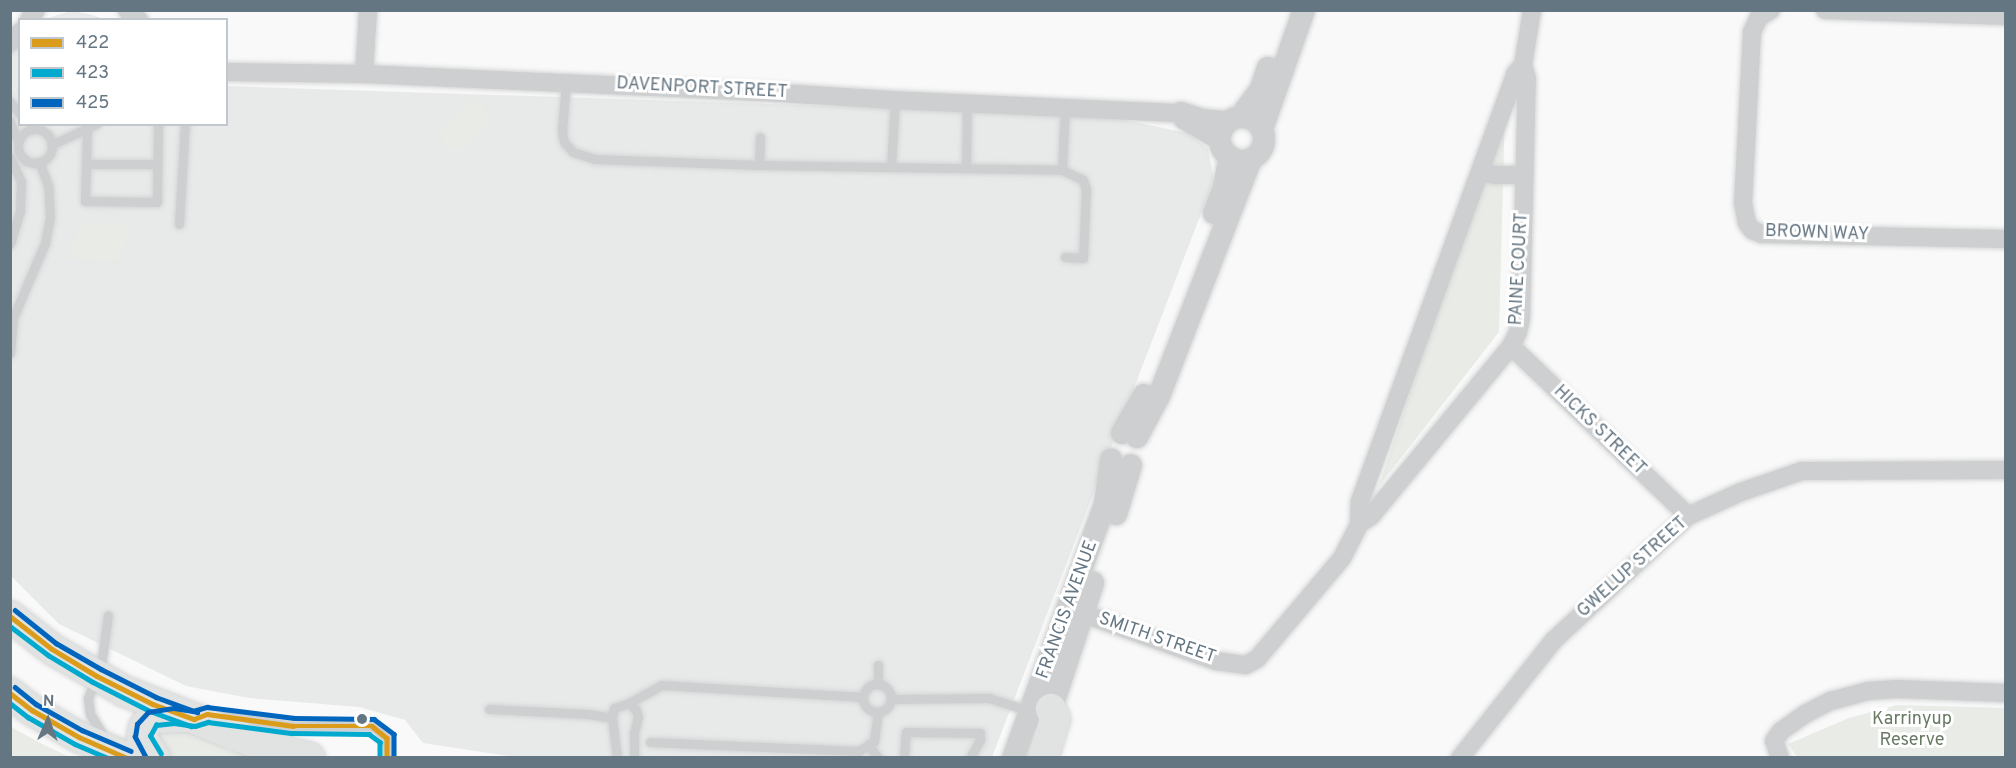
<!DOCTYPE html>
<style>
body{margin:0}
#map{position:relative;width:2016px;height:768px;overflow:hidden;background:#f9f9f9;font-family:Overpass,sans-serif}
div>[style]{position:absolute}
.built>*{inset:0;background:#e8e9e9}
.green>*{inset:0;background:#e8ebe6}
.roads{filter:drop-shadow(0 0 2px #d5d6d6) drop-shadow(0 0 2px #d5d6d6)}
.service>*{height:9px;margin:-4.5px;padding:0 4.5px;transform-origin:4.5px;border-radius:4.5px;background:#cecfd0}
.service>.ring{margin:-4.5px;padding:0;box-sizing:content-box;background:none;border:9px solid #cecfd0;border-radius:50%}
.minor>*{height:18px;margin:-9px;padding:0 9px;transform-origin:9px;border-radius:9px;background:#cecfd0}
.tertiary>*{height:22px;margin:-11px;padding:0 11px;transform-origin:11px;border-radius:11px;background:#cecfd0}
.tertiary>.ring{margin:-11px;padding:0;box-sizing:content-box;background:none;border:22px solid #cecfd0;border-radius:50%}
.trunk>*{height:30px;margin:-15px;padding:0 15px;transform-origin:15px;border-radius:15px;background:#e1e2e2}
.bus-1>*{height:4.5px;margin:-2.25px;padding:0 2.25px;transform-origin:2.25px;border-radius:2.25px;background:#da9c1a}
.bus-2>*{height:4.5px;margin:-2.25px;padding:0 2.25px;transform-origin:2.25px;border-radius:2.25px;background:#00a9ce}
.bus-3>*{height:4.5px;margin:-2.25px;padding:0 2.25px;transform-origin:2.25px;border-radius:2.25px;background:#0065bd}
.dots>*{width:16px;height:16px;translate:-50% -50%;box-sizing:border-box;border:3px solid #fff;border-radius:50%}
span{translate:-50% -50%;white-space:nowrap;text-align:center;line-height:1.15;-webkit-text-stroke:6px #fff;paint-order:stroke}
.street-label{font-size:18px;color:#657683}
.park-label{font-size:18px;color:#687a64}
.frame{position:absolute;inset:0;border:12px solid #657683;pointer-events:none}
.legend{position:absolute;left:18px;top:18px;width:210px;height:108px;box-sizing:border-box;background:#fff;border:2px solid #c1c8cd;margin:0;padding:8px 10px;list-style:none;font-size:18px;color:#657683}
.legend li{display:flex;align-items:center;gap:12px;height:30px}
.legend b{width:30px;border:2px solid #c1c8cd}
.north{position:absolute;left:18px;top:690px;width:60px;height:60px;-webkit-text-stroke:4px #fff;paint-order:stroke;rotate:2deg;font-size:16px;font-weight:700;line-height:24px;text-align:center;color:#657683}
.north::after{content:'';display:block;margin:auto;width:21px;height:27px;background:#657683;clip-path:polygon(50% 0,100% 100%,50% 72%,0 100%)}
</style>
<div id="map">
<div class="built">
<i style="clip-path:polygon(71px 11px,89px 14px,104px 19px,45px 19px)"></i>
<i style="clip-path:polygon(19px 42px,20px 124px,226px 124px,227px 86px,1100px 115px,1188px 133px,1208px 149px,1214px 180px,992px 757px,515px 757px,423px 743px,405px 720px,359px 707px,249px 698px,186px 686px,59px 624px,11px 576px,10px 54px)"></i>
</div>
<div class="green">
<i style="clip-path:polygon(475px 98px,494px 120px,454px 153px,436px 131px)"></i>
<i style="clip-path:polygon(1505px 108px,1499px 332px,1379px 486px)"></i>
<i style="clip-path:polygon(88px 223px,122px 224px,130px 229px,118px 261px,68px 258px,78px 231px)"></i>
<i style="clip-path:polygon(1897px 705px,2005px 708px,2005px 757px,1797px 757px,1788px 744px,1849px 718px)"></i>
<i style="clip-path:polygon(168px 724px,214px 740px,228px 750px,257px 757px,162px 757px,156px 729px)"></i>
<i style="clip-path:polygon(11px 727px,44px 745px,70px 757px,11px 757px)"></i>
</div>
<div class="roads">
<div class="service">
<i style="left:566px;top:83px;width:48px;rotate:94.8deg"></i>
<i style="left:562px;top:131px;width:11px;rotate:80deg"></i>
<i style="left:564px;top:142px;width:13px;rotate:48deg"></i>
<i style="left:573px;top:152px;width:22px;rotate:18deg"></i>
<i style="left:594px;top:159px;width:165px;rotate:2.1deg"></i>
<i style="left:759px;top:165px;width:28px;rotate:-88deg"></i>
<i style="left:10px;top:102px;width:16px;rotate:50deg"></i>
<i style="left:10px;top:122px;width:22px;rotate:68deg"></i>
<i style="left:87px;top:129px;width:72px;rotate:91.6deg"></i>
<i style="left:85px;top:201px;width:72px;rotate:0.8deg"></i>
<i style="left:157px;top:202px;width:78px;rotate:-89.3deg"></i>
<i class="ring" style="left:18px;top:129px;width:25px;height:25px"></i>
<i style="left:51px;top:145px;width:50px;rotate:-25deg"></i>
<i style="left:10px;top:157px;width:27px;rotate:66deg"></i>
<i style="left:21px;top:182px;width:29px;rotate:92deg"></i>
<i style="left:20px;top:211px;width:34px;rotate:107deg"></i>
<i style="left:86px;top:164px;width:71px"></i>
<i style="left:759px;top:165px;width:303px;rotate:0.9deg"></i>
<i style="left:1062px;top:170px;width:23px;rotate:25deg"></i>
<i style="left:1083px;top:180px;width:9px;rotate:72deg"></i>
<i style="left:1086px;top:189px;width:69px;rotate:92.5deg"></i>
<i style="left:1083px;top:258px;width:18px;rotate:-177deg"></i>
<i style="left:891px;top:167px;width:67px;rotate:-86.6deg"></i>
<i style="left:966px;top:168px;width:65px;rotate:-89.1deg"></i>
<i style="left:1062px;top:170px;width:64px;rotate:-87.3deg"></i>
<i style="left:179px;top:224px;width:100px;rotate:-86.6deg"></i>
<i style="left:10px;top:353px;width:35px;rotate:-85deg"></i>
<i style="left:13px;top:318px;width:82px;rotate:-66.9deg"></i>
<i style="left:45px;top:243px;width:25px;rotate:-79deg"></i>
<i style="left:50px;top:218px;width:33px;rotate:-93deg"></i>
<i style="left:48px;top:185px;width:25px;rotate:-111deg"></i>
<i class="ring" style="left:863px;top:684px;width:19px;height:19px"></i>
<i style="left:878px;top:684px;width:19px;rotate:-90deg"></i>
<i style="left:891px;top:699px;width:98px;rotate:-0.6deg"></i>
<i style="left:989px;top:698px;width:43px;rotate:17.6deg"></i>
<i style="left:629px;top:703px;width:37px;rotate:-29deg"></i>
<i style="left:661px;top:685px;width:202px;rotate:3.4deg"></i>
<i style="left:489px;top:709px;width:99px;rotate:2.9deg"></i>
<i style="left:588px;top:714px;width:24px;rotate:9deg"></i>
<i style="left:222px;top:716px;width:72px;rotate:8deg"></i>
<i style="left:293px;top:726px;width:79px"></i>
<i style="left:372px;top:726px;width:19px;rotate:39deg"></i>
<i style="left:387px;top:738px;width:20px;rotate:90deg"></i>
<i style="left:105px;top:738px;width:28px;rotate:-122deg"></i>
<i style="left:90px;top:714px;width:16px;rotate:-97deg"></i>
<i style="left:88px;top:698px;width:35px;rotate:-68deg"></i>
<i style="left:101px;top:666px;width:51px;rotate:-82.2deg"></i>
<i style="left:650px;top:742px;width:209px;rotate:2.5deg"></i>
<i style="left:859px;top:751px;width:18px;rotate:-34deg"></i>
<i style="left:874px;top:741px;width:28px;rotate:-82deg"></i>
<i style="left:869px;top:746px;width:15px;rotate:53deg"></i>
<i style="left:617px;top:758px;width:40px;rotate:-97.1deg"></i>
<i style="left:612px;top:718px;width:10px;rotate:-79deg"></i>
<i style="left:614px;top:708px;width:16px;rotate:-18deg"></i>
<i style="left:629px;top:703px;width:10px;rotate:45deg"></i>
<i style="left:636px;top:710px;width:7px;rotate:74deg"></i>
<i style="left:638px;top:717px;width:16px;rotate:104deg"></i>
<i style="left:634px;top:733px;width:25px;rotate:90deg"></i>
<i style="left:904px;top:758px;width:26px;rotate:-86deg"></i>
<i style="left:906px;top:732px;width:74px;rotate:0.8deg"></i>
<i style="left:980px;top:733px;width:7px;rotate:90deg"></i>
<i style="left:980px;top:740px;width:21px;rotate:119deg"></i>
</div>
<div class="minor">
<i style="left:127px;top:10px;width:16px;rotate:40deg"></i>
<i style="left:1771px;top:10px;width:14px;rotate:150deg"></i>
<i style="left:1759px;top:17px;width:17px;rotate:115deg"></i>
<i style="left:1752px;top:32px;width:171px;rotate:93deg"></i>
<i style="left:1743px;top:203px;width:20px;rotate:79deg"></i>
<i style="left:1747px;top:223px;width:9px;rotate:54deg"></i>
<i style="left:1752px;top:230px;width:11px;rotate:22deg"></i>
<i style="left:1762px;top:234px;width:244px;rotate:1.2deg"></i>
<i style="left:1825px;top:10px;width:181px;rotate:1.9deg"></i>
<i style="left:29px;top:20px;width:12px;rotate:-55deg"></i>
<i style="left:10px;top:43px;width:15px;rotate:-48deg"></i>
<i style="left:226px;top:72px;width:138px;rotate:0.8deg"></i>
<i style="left:364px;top:74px;width:400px;rotate:2.6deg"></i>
<i style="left:764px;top:92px;width:127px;rotate:3.6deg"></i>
<i style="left:891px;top:100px;width:285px;rotate:2.6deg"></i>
<i style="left:1176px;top:113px;width:5px;rotate:-22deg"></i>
<i style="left:1181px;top:111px;width:22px;rotate:18deg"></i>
<i style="left:1202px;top:118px;width:27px;rotate:6deg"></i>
<i style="left:364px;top:74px;width:64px;rotate:-86.4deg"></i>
<i style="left:1183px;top:120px;width:44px;rotate:30.1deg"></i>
<i style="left:1480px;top:172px;width:16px;rotate:11deg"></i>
<i style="left:1496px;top:175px;width:28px"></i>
<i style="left:1511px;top:346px;width:245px;rotate:43.8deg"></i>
<i style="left:1359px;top:524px;width:14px;rotate:-34deg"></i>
<i style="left:1371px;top:516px;width:220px;rotate:-50.5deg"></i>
<i style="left:1511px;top:346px;width:16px;rotate:-63deg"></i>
<i style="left:1518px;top:332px;width:14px;rotate:-78deg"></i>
<i style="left:1521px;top:318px;width:239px;rotate:-88.6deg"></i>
<i style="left:1527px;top:79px;width:15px;rotate:-106deg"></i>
<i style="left:1070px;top:609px;width:155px;rotate:19.6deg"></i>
<i style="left:1216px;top:661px;width:30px;rotate:8deg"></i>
<i style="left:1246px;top:665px;width:13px;rotate:-29deg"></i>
<i style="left:1257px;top:659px;width:132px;rotate:-49.9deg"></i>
<i style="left:1342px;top:558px;width:38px;rotate:-63deg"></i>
<i style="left:1359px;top:524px;width:23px;rotate:-88deg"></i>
<i style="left:1360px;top:501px;width:454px;rotate:-70deg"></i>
<i style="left:1515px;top:74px;width:12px;rotate:-48deg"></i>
<i style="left:1523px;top:65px;width:56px;rotate:-80.7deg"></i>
<i style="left:1460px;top:758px;width:151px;rotate:-51.5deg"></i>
<i style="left:1554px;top:640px;width:183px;rotate:-42.8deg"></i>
<i style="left:1688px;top:516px;width:58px;rotate:-24.4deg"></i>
<i style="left:1741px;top:492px;width:65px;rotate:-19deg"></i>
<i style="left:1802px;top:471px;width:204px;rotate:-0.3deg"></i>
<i style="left:1780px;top:758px;width:18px;rotate:-109deg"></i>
<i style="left:1774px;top:741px;width:12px;rotate:-55deg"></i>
<i style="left:1781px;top:731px;width:29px;rotate:-35deg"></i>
<i style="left:1805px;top:714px;width:29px;rotate:-27deg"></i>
<i style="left:1831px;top:701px;width:38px;rotate:-15deg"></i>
<i style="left:1868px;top:691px;width:29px;rotate:-4deg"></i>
<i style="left:1897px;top:689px;width:109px;rotate:2.1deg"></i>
</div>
<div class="tertiary">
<i style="left:1244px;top:117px;width:8px;rotate:-76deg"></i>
<i style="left:1246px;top:109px;width:25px;rotate:-53deg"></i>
<i style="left:1261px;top:89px;width:22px;rotate:-72deg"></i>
<i class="ring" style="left:1220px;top:117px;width:22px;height:22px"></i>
<i style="left:1262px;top:129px;width:126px;rotate:-70.6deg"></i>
<i style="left:1214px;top:213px;width:28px;rotate:-69deg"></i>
<i style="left:1224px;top:187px;width:31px;rotate:-79deg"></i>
<i style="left:1122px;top:433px;width:44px;rotate:-59.9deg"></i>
<i style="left:1137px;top:437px;width:47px;rotate:-61.8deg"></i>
<i style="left:1159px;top:396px;width:254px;rotate:-68.8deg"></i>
<i style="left:1116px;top:514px;width:51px;rotate:-73deg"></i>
<i style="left:1046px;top:725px;width:150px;rotate:-71.7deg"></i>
<i style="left:1013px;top:758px;width:270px;rotate:-70.1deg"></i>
<i style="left:1105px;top:504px;width:45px;rotate:-82.4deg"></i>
</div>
<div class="trunk">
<i style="left:10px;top:616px;width:53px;rotate:38.2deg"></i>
<i style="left:52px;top:649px;width:83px;rotate:30.3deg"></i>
<i style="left:124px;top:691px;width:153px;rotate:21.5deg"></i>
<i style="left:266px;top:747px;width:45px;rotate:14deg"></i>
<i style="left:10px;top:693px;width:28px;rotate:38deg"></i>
<i style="left:32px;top:710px;width:54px;rotate:29.9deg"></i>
<i style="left:79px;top:737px;width:53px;rotate:23.2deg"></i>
<i style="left:155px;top:758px;width:24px;rotate:-123deg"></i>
<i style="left:142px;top:738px;width:11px;rotate:-80deg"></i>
<i style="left:144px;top:727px;width:12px;rotate:-48deg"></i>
<i style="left:152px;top:718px;width:31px;rotate:-2deg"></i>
<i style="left:1043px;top:758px;width:41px;rotate:-72.9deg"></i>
<i style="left:1055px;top:719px;width:11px;rotate:-112deg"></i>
</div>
</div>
<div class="bus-1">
<i style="left:10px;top:616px;width:53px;rotate:38.2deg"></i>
<i style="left:52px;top:649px;width:52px;rotate:31deg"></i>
<i style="left:97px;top:676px;width:63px;rotate:26.6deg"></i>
<i style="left:153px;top:704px;width:44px;rotate:20.1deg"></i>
<i style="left:10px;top:693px;width:28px;rotate:38deg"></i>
<i style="left:32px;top:710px;width:54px;rotate:29.9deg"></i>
<i style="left:79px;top:737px;width:52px;rotate:23.6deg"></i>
<i style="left:194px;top:719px;width:14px;rotate:-21deg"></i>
<i style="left:207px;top:714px;width:87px;rotate:7.9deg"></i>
<i style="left:293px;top:726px;width:79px"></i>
<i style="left:372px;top:726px;width:19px;rotate:39deg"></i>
<i style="left:387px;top:738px;width:20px;rotate:90deg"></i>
</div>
<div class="bus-2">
<i style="left:10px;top:626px;width:48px;rotate:37.3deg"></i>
<i style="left:48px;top:655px;width:52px;rotate:31deg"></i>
<i style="left:93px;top:682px;width:64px;rotate:27deg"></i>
<i style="left:150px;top:711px;width:44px;rotate:20.1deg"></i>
<i style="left:10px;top:703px;width:23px;rotate:38deg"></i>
<i style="left:28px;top:717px;width:54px;rotate:29.9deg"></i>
<i style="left:75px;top:744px;width:36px;rotate:23deg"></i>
<i style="left:161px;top:754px;width:21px;rotate:-121deg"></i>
<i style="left:150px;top:736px;width:13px;rotate:-61deg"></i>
<i style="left:156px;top:725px;width:18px;rotate:-6deg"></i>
<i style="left:174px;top:723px;width:21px;rotate:8deg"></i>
<i style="left:195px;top:726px;width:14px;rotate:-17deg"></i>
<i style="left:208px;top:722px;width:85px;rotate:7.5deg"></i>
<i style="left:292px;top:733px;width:77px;rotate:0.7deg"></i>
<i style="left:369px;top:734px;width:14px;rotate:36deg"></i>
<i style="left:380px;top:742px;width:16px;rotate:90deg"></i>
</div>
<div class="bus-3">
<i style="left:15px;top:610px;width:53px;rotate:38.8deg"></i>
<i style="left:56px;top:643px;width:52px;rotate:30deg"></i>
<i style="left:101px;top:669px;width:62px;rotate:27deg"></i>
<i style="left:156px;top:697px;width:44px;rotate:20.1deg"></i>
<i style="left:15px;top:687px;width:27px;rotate:39deg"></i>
<i style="left:36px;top:704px;width:53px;rotate:29.5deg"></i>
<i style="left:82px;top:730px;width:53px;rotate:23.2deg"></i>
<i style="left:146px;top:758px;width:24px;rotate:-118deg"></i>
<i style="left:135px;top:737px;width:13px;rotate:-81deg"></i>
<i style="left:137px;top:724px;width:16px;rotate:-47deg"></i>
<i style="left:148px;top:712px;width:26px;rotate:-9deg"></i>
<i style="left:174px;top:708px;width:19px;rotate:9deg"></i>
<i style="left:193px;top:711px;width:15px;rotate:-16deg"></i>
<i style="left:207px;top:707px;width:88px;rotate:7.2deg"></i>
<i style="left:294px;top:718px;width:80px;rotate:0.7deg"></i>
<i style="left:374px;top:719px;width:25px;rotate:37deg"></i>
<i style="left:394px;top:734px;width:24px;rotate:90deg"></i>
</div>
<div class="dots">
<i style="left:362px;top:719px;background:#657683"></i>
</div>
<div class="street-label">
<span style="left:702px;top:89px;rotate:3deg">DAVENPORT STREET</span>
<span style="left:1817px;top:234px;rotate:2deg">BROWN WAY</span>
<span style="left:1520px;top:269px;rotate:-87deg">PAINE COURT</span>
<span style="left:1599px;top:431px;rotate:44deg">HICKS STREET</span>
<span style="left:1633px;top:568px;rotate:-42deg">GWELUP STREET</span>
<span style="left:1068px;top:610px;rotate:-70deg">FRANCIS AVENUE</span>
<span style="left:1157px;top:639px;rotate:19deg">SMITH STREET</span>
</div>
<div class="park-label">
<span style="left:1912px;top:731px">Karrinyup<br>Reserve</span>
</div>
<div class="frame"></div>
<ul class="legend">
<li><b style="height:8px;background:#da9c1a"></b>422</li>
<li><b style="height:8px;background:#00a9ce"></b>423</li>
<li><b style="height:8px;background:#0065bd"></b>425</li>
</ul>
<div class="north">N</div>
</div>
